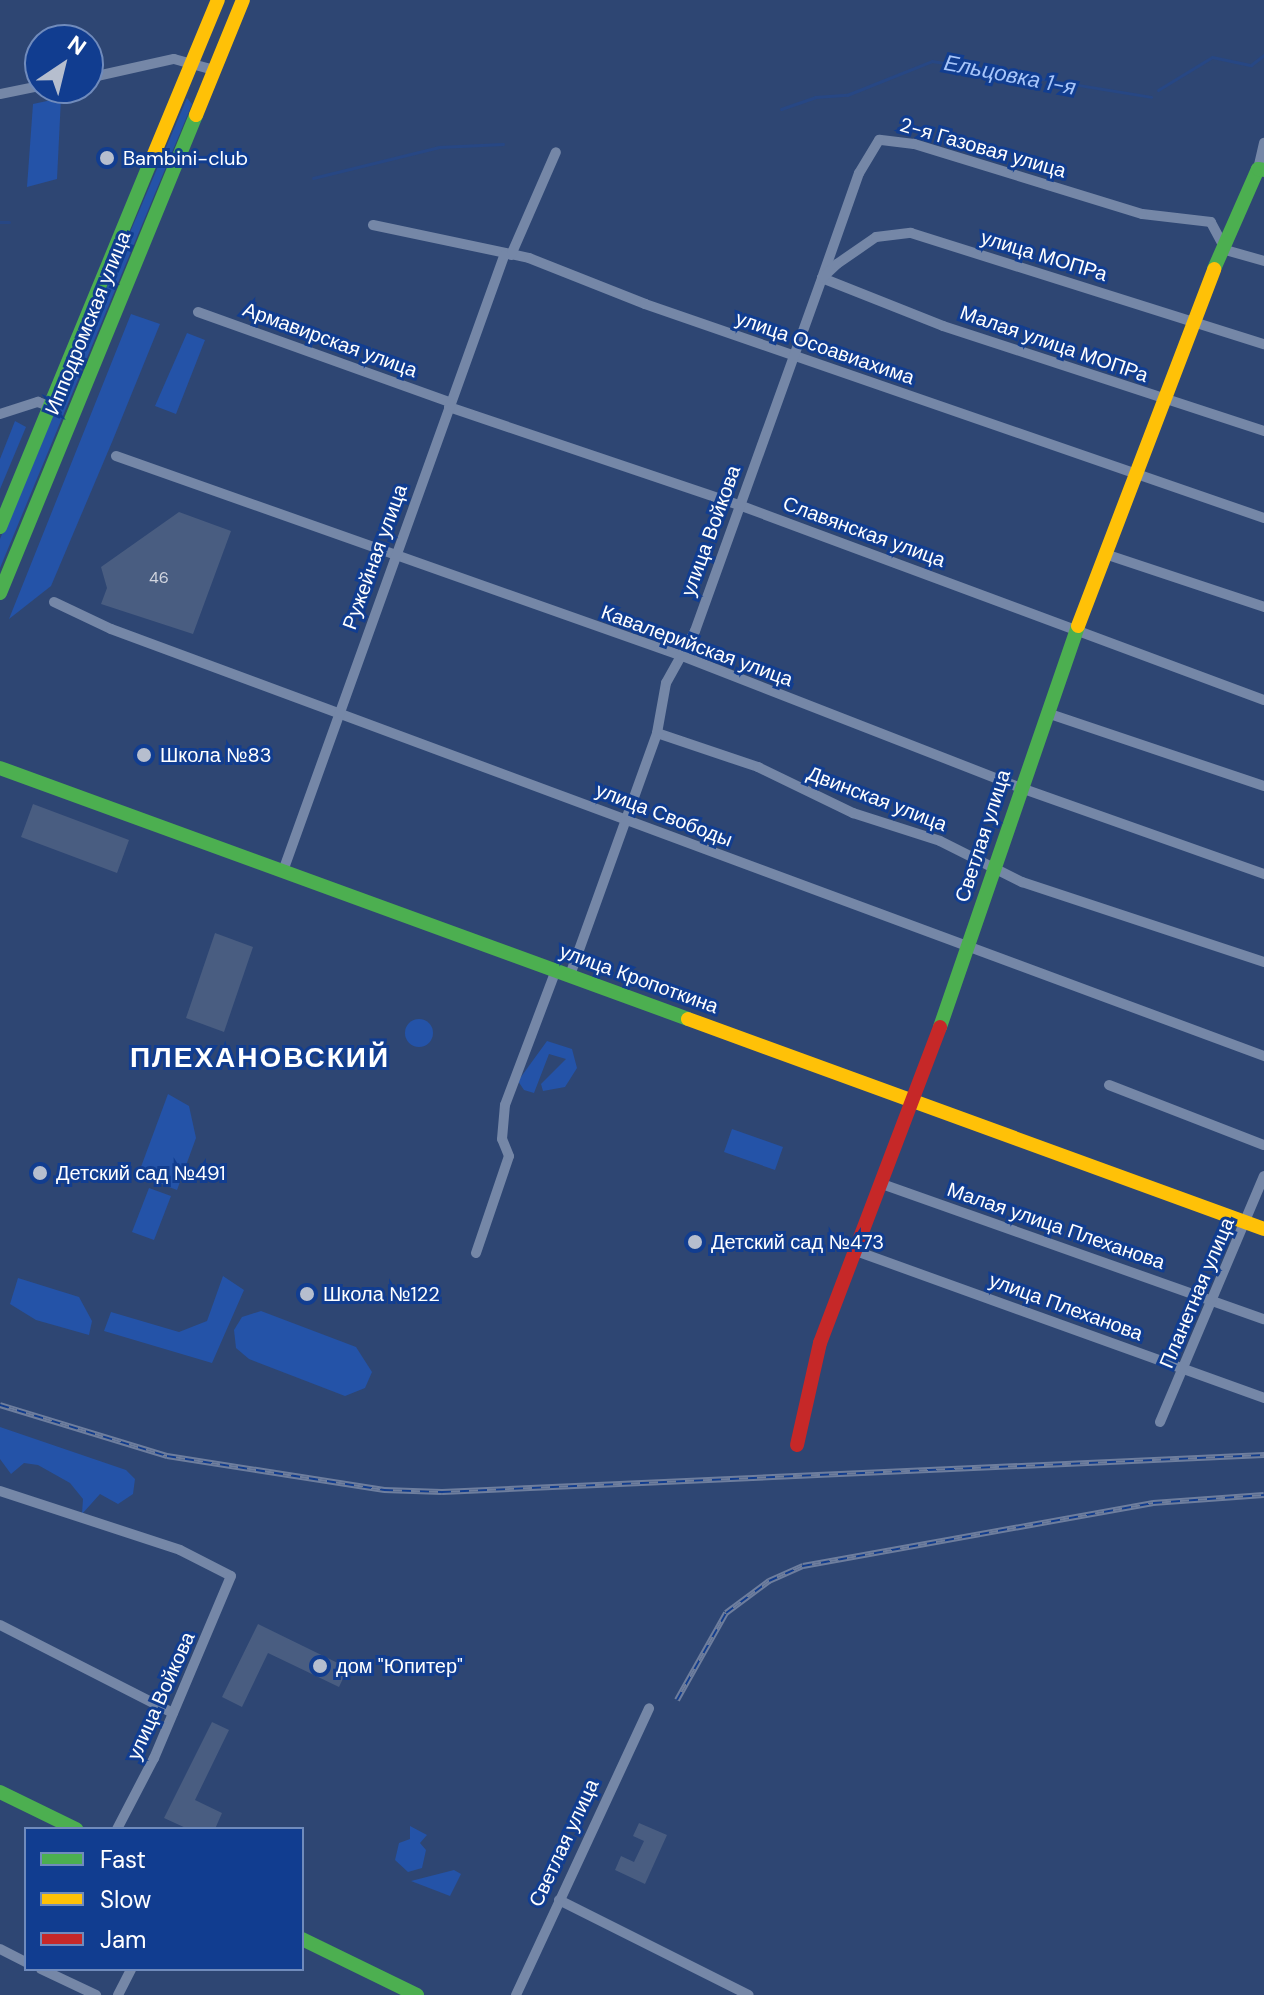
<!DOCTYPE html>
<meta charset="utf-8">
<style>
body{margin:0}
#map{position:relative;width:1264px;height:1995px;overflow:hidden;background:#2e4673;font-family:"DM Sans",sans-serif}
div>[style]{position:absolute}
.green>*{inset:0;background:#2453a8}
.round{border-radius:50%}
.stream>*{height:3px;margin:-1.5px;padding:0 1.5px;transform-origin:1.5px;border-radius:1.5px;background:#274784}
.building>*{inset:0;background:#495d81}
.street>*{height:10px;margin:-5px;padding:0 5px;transform-origin:5px;border-radius:5px;background:#7587a7}
.fast>*{height:14px;margin:-7px;padding:0 7px;transform-origin:7px;border-radius:7px;background:#4caf50}
.slow>*{height:14px;margin:-7px;padding:0 7px;transform-origin:7px;border-radius:7px;background:#ffc107}
.jam>*{height:14px;margin:-7px;padding:0 7px;transform-origin:7px;border-radius:7px;background:#c62828}
.rail>*{height:6px;margin-top:-3px;transform-origin:0;background:repeating-linear-gradient(90deg,#113d90 0 9px,#6e7e9e 0 18px);box-sizing:border-box;border-block:2px solid #6e7e9e}
.dots>*{width:22px;height:22px;translate:-50% -50%;box-sizing:border-box;border:4px solid #113d90;border-radius:50%}
span{translate:-50% -50%;white-space:nowrap;text-align:center;line-height:1.15;-webkit-text-stroke:6px #113d90;paint-order:stroke}
.number-label{font-size:16px;color:#d2d6e0}
.number-label span{-webkit-text-stroke-width:0}
.street-label{font-size:20px;color:#fff}
.poi-label{font-size:20px;color:#fff}
.left{translate:0 -50%;text-align:left}
.water-label{font-size:22px;color:#a8c6fa;font-style:italic}
.district-label{font-size:28px;color:#fff;font-weight:700;letter-spacing:2px}
.legend{position:absolute;left:24px;top:1827px;width:280px;height:144px;box-sizing:border-box;background:#113d90;border:2px solid #708bbc;margin:0;padding:10px 14px;list-style:none;font-size:24px;color:#fff}
.legend li{display:flex;align-items:center;gap:16px;height:40px}
.legend b{width:40px;border:2px solid #708bbc}
.north{position:absolute;left:24px;top:24px;width:80px;height:80px;box-sizing:border-box;background:#113d90;border:2px solid #708bbc;border-radius:50%;rotate:35deg;font-size:22px;font-weight:700;line-height:32px;text-align:center;color:#fff}
.north::after{content:'';display:block;margin:auto;width:28px;height:36px;background:#b6bece;clip-path:polygon(50% 0,100% 100%,50% 72%,0 100%)}
</style>
<div id="map">
<div class="green">
<i style="clip-path:polygon(61px 98px,57px 179px,27px 187px,33px 104px)"></i>
<i style="clip-path:polygon(187px 98px,192px 104px,0 568px,0 539px)"></i>
<i style="clip-path:polygon(131px 314px,160px 324px,112px 442px,51px 586px,9px 619px)"></i>
<i style="clip-path:polygon(187px 333px,205px 340px,176px 414px,155px 406px)"></i>
<i style="clip-path:polygon(15px 421px,26px 427px,0 489px,0 459px)"></i>
<i class="round" style="left:405px;top:1019px;width:28px;height:28px"></i>
<i style="clip-path:polygon(547px 1041px,572px 1049px,577px 1068px,565px 1087px,543px 1091px,541px 1084px,566px 1059px,549px 1054px,534px 1093px,524px 1090px,518px 1081px)"></i>
<i style="clip-path:polygon(168px 1094px,189px 1106px,196px 1138px,177px 1190px,138px 1175px)"></i>
<i style="clip-path:polygon(732px 1129px,783px 1147px,775px 1170px,724px 1152px)"></i>
<i style="clip-path:polygon(149px 1188px,171px 1196px,154px 1240px,132px 1232px)"></i>
<i style="clip-path:polygon(223px 1276px,244px 1290px,212px 1363px,104px 1331px,111px 1312px,179px 1332px,207px 1321px)"></i>
<i style="clip-path:polygon(18px 1278px,79px 1297px,92px 1321px,89px 1335px,36px 1320px,10px 1304px)"></i>
<i style="clip-path:polygon(261px 1311px,356px 1347px,372px 1372px,365px 1388px,345px 1396px,249px 1359px,236px 1348px,234px 1330px,242px 1317px)"></i>
<i style="clip-path:polygon(0 1427px,126px 1470px,135px 1479px,133px 1494px,118px 1504px,100px 1494px,82px 1514px,83px 1499px,70px 1483px,38px 1465px,24px 1463px,11px 1474px,0 1459px)"></i>
<i style="clip-path:polygon(410px 1826px,427px 1835px,420px 1843px,426px 1850px,422px 1868px,408px 1872px,395px 1860px,399px 1843px,410px 1839px)"></i>
<i style="clip-path:polygon(454px 1870px,461px 1874px,450px 1896px,411px 1881px)"></i>
</div>
<div class="stream">
<i style="left:1158px;top:90px;width:63px;rotate:-31.4deg"></i>
<i style="left:1212px;top:57px;width:40px;rotate:12deg"></i>
<i style="left:1251px;top:65px;width:16px;rotate:-38deg"></i>
<i style="left:781px;top:109px;width:36px;rotate:-19deg"></i>
<i style="left:815px;top:97px;width:32px;rotate:-4deg"></i>
<i style="left:847px;top:95px;width:92px;rotate:-21.8deg"></i>
<i style="left:932px;top:61px;width:222px;rotate:9.3deg"></i>
<i style="left:313px;top:178px;width:130px;rotate:-13.8deg"></i>
<i style="left:439px;top:147px;width:64px;rotate:-2.7deg"></i>
<i style="left:0;top:222px;width:9px"></i>
</div>
<div class="building">
<i style="clip-path:polygon(179px 512px,231px 531px,193px 634px,101px 604px,107px 588px,101px 567px)"></i>
<i style="clip-path:polygon(33px 804px,129px 840px,117px 873px,21px 837px)"></i>
<i style="clip-path:polygon(215px 933px,253px 947px,224px 1032px,186px 1018px)"></i>
<i style="clip-path:polygon(258px 1624px,348px 1668px,339px 1687px,268px 1653px,242px 1707px,222px 1697px)"></i>
<i style="clip-path:polygon(212px 1722px,229px 1730px,195px 1800px,222px 1813px,215px 1829px,188px 1829px,164px 1818px)"></i>
<i style="clip-path:polygon(639px 1823px,667px 1835px,645px 1884px,615px 1870px,621px 1856px,634px 1862px,644px 1841px,633px 1836px)"></i>
</div>
<div class="street">
<i style="left:88px;top:78px;width:88px;rotate:-12.5deg"></i>
<i style="left:174px;top:59px;width:41px;rotate:15.4deg"></i>
<i style="left:0;top:94px;width:41px;rotate:-11.3deg"></i>
<i style="left:1258px;top:169px;width:27px;rotate:-77deg"></i>
<i style="left:373px;top:225px;width:159px;rotate:11.9deg"></i>
<i style="left:529px;top:258px;width:125px;rotate:21.6deg"></i>
<i style="left:645px;top:304px;width:655px;rotate:19.07deg"></i>
<i style="left:1223px;top:245px;width:26px;rotate:-118deg"></i>
<i style="left:1211px;top:222px;width:69px;rotate:-173.4deg"></i>
<i style="left:1142px;top:214px;width:239px;rotate:-162.9deg"></i>
<i style="left:914px;top:144px;width:35px;rotate:-173deg"></i>
<i style="left:879px;top:140px;width:39px;rotate:121deg"></i>
<i style="left:859px;top:173px;width:111px;rotate:109.4deg"></i>
<i style="left:822px;top:278px;width:130px;rotate:21.6deg"></i>
<i style="left:943px;top:326px;width:338px;rotate:18.1deg"></i>
<i style="left:1222px;top:249px;width:44px;rotate:15.9deg"></i>
<i style="left:511px;top:255px;width:112px;rotate:-66.4deg"></i>
<i style="left:198px;top:312px;width:268px;rotate:19.7deg"></i>
<i style="left:449px;top:407px;width:306px;rotate:18.7deg"></i>
<i style="left:739px;top:505px;width:560px;rotate:20.38deg"></i>
<i style="left:0;top:414px;width:40px;rotate:-18deg"></i>
<i style="left:38px;top:402px;width:14px;rotate:21deg"></i>
<i style="left:116px;top:456px;width:603px;rotate:19.46deg"></i>
<i style="left:685px;top:657px;width:361px;rotate:21.3deg"></i>
<i style="left:1021px;top:788px;width:258px;rotate:19.5deg"></i>
<i style="left:1105px;top:554px;width:168px;rotate:18.4deg"></i>
<i style="left:54px;top:602px;width:63px;rotate:25.3deg"></i>
<i style="left:111px;top:629px;width:1230px;rotate:20.32deg"></i>
<i style="left:1047px;top:713px;width:229px;rotate:18.6deg"></i>
<i style="left:657px;top:733px;width:107px;rotate:18.6deg"></i>
<i style="left:758px;top:767px;width:106px;rotate:25.8deg"></i>
<i style="left:853px;top:813px;width:91px;rotate:17.8deg"></i>
<i style="left:940px;top:841px;width:92px;rotate:26.6deg"></i>
<i style="left:1022px;top:882px;width:255px;rotate:18.3deg"></i>
<i style="left:283px;top:871px;width:654px;rotate:-70.23deg"></i>
<i style="left:570px;top:975px;width:257px;rotate:-70.2deg"></i>
<i style="left:657px;top:733px;width:51px;rotate:-79.8deg"></i>
<i style="left:666px;top:683px;width:60px;rotate:-60.9deg"></i>
<i style="left:695px;top:631px;width:375px;rotate:-70.2deg"></i>
<i style="left:822px;top:278px;width:21px;rotate:-43deg"></i>
<i style="left:837px;top:264px;width:47px;rotate:-34.7deg"></i>
<i style="left:876px;top:237px;width:35px;rotate:-7deg"></i>
<i style="left:911px;top:233px;width:370px;rotate:17.5deg"></i>
<i style="left:1109px;top:1085px;width:166px;rotate:21.2deg"></i>
<i style="left:882px;top:1184px;width:405px;rotate:19.5deg"></i>
<i style="left:856px;top:1251px;width:434px;rotate:19.8deg"></i>
<i style="left:476px;top:1253px;width:102px;rotate:-71.2deg"></i>
<i style="left:509px;top:1156px;width:18px;rotate:-112deg"></i>
<i style="left:502px;top:1139px;width:34px;rotate:-85deg"></i>
<i style="left:505px;top:1105px;width:144px;rotate:-69.3deg"></i>
<i style="left:1160px;top:1422px;width:267px;rotate:-67.1deg"></i>
<i style="left:0;top:1491px;width:189px;rotate:18.1deg"></i>
<i style="left:180px;top:1550px;width:57px;rotate:27deg"></i>
<i style="left:231px;top:1576px;width:198px;rotate:112.9deg"></i>
<i style="left:154px;top:1758px;width:80px;rotate:117.5deg"></i>
<i style="left:0;top:1625px;width:194px;rotate:27deg"></i>
<i style="left:559px;top:1900px;width:212px;rotate:26.6deg"></i>
<i style="left:0;top:1949px;width:29px;rotate:27deg"></i>
<i style="left:41px;top:1969px;width:61px;rotate:25.3deg"></i>
<i style="left:118px;top:1995px;width:29px;rotate:-63deg"></i>
<i style="left:516px;top:1995px;width:316px;rotate:-65.1deg"></i>
</div>
<div class="fast">
<i style="left:1214px;top:269px;width:109px;rotate:-66.3deg"></i>
<i style="left:1258px;top:169px;width:6px;rotate:9deg"></i>
<i style="left:0;top:527px;width:398px;rotate:-67.6deg"></i>
<i style="left:0;top:593px;width:517px;rotate:-67.7deg"></i>
<i style="left:0;top:768px;width:732px;rotate:20.04deg"></i>
<i style="left:940px;top:1027px;width:424px;rotate:-71deg"></i>
<i style="left:0;top:1792px;width:85px;rotate:26deg"></i>
<i style="left:302px;top:1939px;width:128px;rotate:26deg"></i>
</div>
<div class="slow">
<i style="left:196px;top:115px;width:124px;rotate:-67.8deg"></i>
<i style="left:152px;top:159px;width:172px;rotate:-67.5deg"></i>
<i style="left:1078px;top:626px;width:382px;rotate:-69.1deg"></i>
<i style="left:688px;top:1019px;width:613px;rotate:20.03deg"></i>
</div>
<div class="jam">
<i style="left:797px;top:1445px;width:105px;rotate:-77.3deg"></i>
<i style="left:820px;top:1343px;width:338px;rotate:-69.2deg"></i>
</div>
<div class="rail">
<i style="left:0;top:1405px;width:175px;rotate:17deg"></i>
<i style="left:167px;top:1456px;width:220px;rotate:8.9deg"></i>
<i style="left:384px;top:1490px;width:58px;rotate:2deg"></i>
<i style="left:442px;top:1492px;width:823px;rotate:-2.58deg"></i>
<i style="left:677px;top:1700px;width:100px;rotate:-60.6deg"></i>
<i style="left:726px;top:1613px;width:54px;rotate:-36.7deg"></i>
<i style="left:769px;top:1581px;width:37px;rotate:-24deg"></i>
<i style="left:803px;top:1566px;width:356px;rotate:-10.2deg"></i>
<i style="left:1153px;top:1503px;width:111px;rotate:-4.1deg"></i>
</div>
<div class="dots">
<i style="left:107px;top:158px;background:#b6bece"></i>
<i style="left:144px;top:755px;background:#b6bece"></i>
<i style="left:40px;top:1173px;background:#b6bece"></i>
<i style="left:695px;top:1242px;background:#b6bece"></i>
<i style="left:307px;top:1294px;background:#b6bece"></i>
<i style="left:320px;top:1666px;background:#b6bece"></i>
</div>
<div class="number-label">
<span style="left:159px;top:578px">46</span>
</div>
<div class="street-label">
<span style="left:983px;top:148px;rotate:16deg">2-я Газовая улица</span>
<span style="left:1044px;top:256px;rotate:17deg">улица МОПРа</span>
<span style="left:88px;top:323px;rotate:-68deg">Ипподромская улица</span>
<span style="left:330px;top:340px;rotate:20deg">Армавирская улица</span>
<span style="left:1054px;top:344px;rotate:19deg">Малая улица МОПРа</span>
<span style="left:825px;top:348px;rotate:19deg">улица Осоавиахима</span>
<span style="left:711px;top:531px;rotate:-70deg">улица Войкова</span>
<span style="left:864px;top:532px;rotate:20deg">Славянская улица</span>
<span style="left:375px;top:557px;rotate:-70deg">Ружейная улица</span>
<span style="left:697px;top:646px;rotate:20deg">Кавалерийская улица</span>
<span style="left:877px;top:799px;rotate:21deg">Двинская улица</span>
<span style="left:664px;top:815px;rotate:21deg">улица Свободы</span>
<span style="left:983px;top:836px;rotate:-72deg">Светлая улица</span>
<span style="left:639px;top:979px;rotate:20deg">улица Кропоткина</span>
<span style="left:1056px;top:1226px;rotate:19deg">Малая улица Плеханова</span>
<span style="left:1197px;top:1293px;rotate:-67deg">Планетная улица</span>
<span style="left:1066px;top:1307px;rotate:20deg">улица Плеханова</span>
<span style="left:161px;top:1696px;rotate:-66deg">улица Войкова</span>
<span style="left:564px;top:1843px;rotate:-65deg">Светлая улица</span>
</div>
<div class="poi-label">
<span class="left" style="left:123px;top:158px">Bambini-club</span>
<span class="left" style="left:160px;top:755px">Школа №83</span>
<span class="left" style="left:56px;top:1173px">Детский сад №491</span>
<span class="left" style="left:711px;top:1242px">Детский сад №473</span>
<span class="left" style="left:323px;top:1294px">Школа №122</span>
<span class="left" style="left:336px;top:1666px">дом "Юпитер"</span>
</div>
<div class="water-label">
<span style="left:1010px;top:75px;rotate:11deg">Ельцовка 1-я</span>
</div>
<div class="district-label">
<span style="left:260px;top:1058px">ПЛЕХАНОВСКИЙ</span>
</div>
<ul class="legend">
<li><b style="height:10px;background:#4caf50"></b>Fast</li>
<li><b style="height:10px;background:#ffc107"></b>Slow</li>
<li><b style="height:10px;background:#c62828"></b>Jam</li>
</ul>
<div class="north">N</div>
</div>
